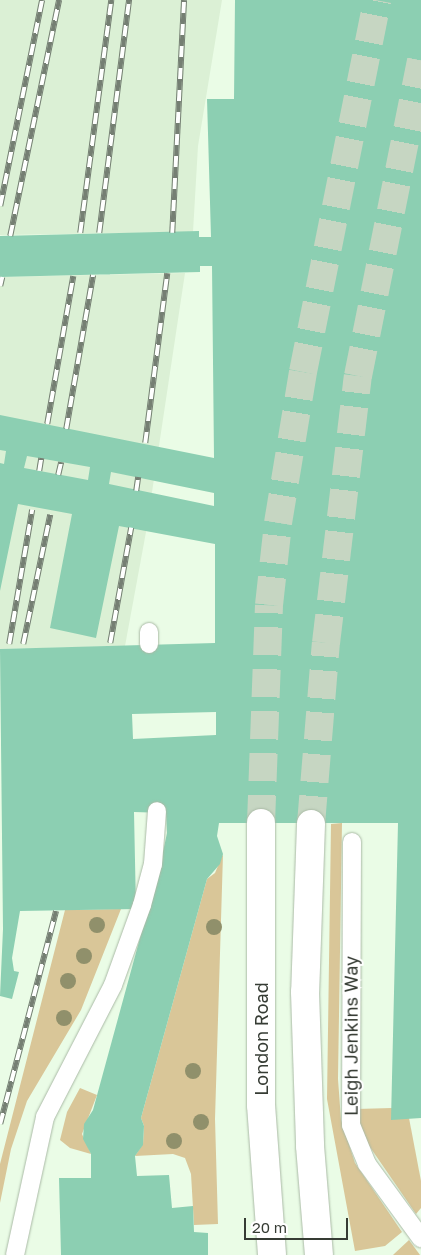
<!DOCTYPE html>
<style>
body{margin:0}
#map{position:relative;width:421px;height:1255px;overflow:hidden;background:#eafce6;font-family:"Golos Text",sans-serif}
div>[style]{position:absolute}
.built>*{inset:0;background:#dbf0d5}
.green>*{inset:0;background:#d9c698}
.building>*{inset:0;background:#8ccfb2}
.primary-tunnel>*{height:28px;margin-top:-14px;transform-origin:0;background:repeating-linear-gradient(90deg,#c6d6c2 0 28px,transparent 0 42px)}
.roads{filter:drop-shadow(0 0 1px #aabaa6) drop-shadow(0 0 1px #aabaa6)}
.service>*{height:18px;margin:-9px;padding:0 9px;transform-origin:9px;border-radius:9px;background:#fff}
.primary>*{height:28px;margin:-14px;padding:0 14px;transform-origin:14px;border-radius:14px;background:#fff}
.rail>*{height:5.5px;margin-top:-2.75px;transform-origin:0;background:repeating-linear-gradient(90deg,#fff 0 11px,#757f73 0 22px);box-sizing:border-box;border-block:1px solid #757f73}
.trees>*{width:16px;height:16px;margin:-8px;border-radius:50%;background:#90906b}
span{translate:-50% -50%;white-space:nowrap;text-align:center;line-height:1.15;-webkit-text-stroke:4px #fff;paint-order:stroke}
.street-label{font-size:18px;color:#363c34}
.scale{position:absolute;left:244px;top:1218px;width:104px;height:22px;box-sizing:border-box;border:2px solid #363c34;border-top:0;padding-left:6px;font-size:15px;line-height:18px;white-space:nowrap;color:#363c34;-webkit-text-stroke:4px #fff;paint-order:stroke}
</style>
<div id="map">
<div class="built">
<i style="clip-path:polygon(0 0,222px 0,198px 146px,193px 232px,0 235px)"></i>
<i style="clip-path:polygon(185px 273px,146px 532px,125px 646px,0 649px,0 277px)"></i>
</div>
<div class="green">
<i style="clip-path:polygon(342px 823px,338px 1079px,341px 1120px,355px 1163px,402px 1232px,385px 1246px,355px 1251px,327px 1099px,331px 824px)"></i>
<i style="clip-path:polygon(223px 854px,215px 1119px,218px 1224px,194px 1225px,191px 1174px,185px 1158px,173px 1154px,135px 1156px,143px 1144px,144px 1126px,141px 1118px,207px 879px,215px 873px)"></i>
<i style="clip-path:polygon(121px 909px,81px 1010px,27px 1101px,11px 1149px,0 1203px,0 1164px,65px 910px)"></i>
<i style="clip-path:polygon(80px 1088px,97px 1095px,82px 1134px,91px 1154px,70px 1148px,60px 1140px,67px 1112px)"></i>
<i style="clip-path:polygon(392px 1108px,409px 1118px,421px 1181px,421px 1208px,416px 1214px,361px 1134px,356px 1109px)"></i>
<i style="clip-path:polygon(409px 1240px,420px 1255px,393px 1255px,394px 1254px)"></i>
</div>
<div class="building">
<i style="clip-path:polygon(evenodd,235px 0,421px 0,421px 1118px,391px 1120px,398px 823px,219px 823px,217px 836px,223px 854px,220px 864px,207px 879px,141px 1118px,144px 1126px,143px 1145px,135px 1156px,137px 1176px,169px 1175px,172px 1208px,193px 1206px,194px 1232px,208px 1233px,208px 1255px,61px 1255px,59px 1178px,91px 1178px,91px 1154px,83px 1139px,84px 1124px,93px 1110px,161px 861px,167px 833px,166px 813px,134px 812px,136px 909px,20px 911px,12px 958px,14px 971px,19px 972px,12px 999px,0 996px,3px 929px,0 649px,215px 643px,215px 544px,119px 526px,96px 638px,50px 628px,72px 514px,18px 504px,0 591px,0 463px,4px 464px,6px 451px,0 450px,0 415px,214px 458px,212px 266px,200px 266px,200px 272px,0 277px,0 236px,199px 231px,199px 237px,211px 237px,207px 99px,234px 99px,235px 0,27px 456px,90px 467px,88px 480px,24px 468px,27px 456px,235px 0,111px 472px,214px 493px,214px 506px,109px 484px,111px 472px,235px 0,216px 712px,216px 735px,133px 739px,132px 714px,216px 712px)"></i>
</div>
<div class="primary-tunnel">
<i style="left:261px;top:823px;width:218px;rotate:-87.9deg"></i>
<i style="left:269px;top:605px;width:82px;rotate:-83.7deg"></i>
<i style="left:278px;top:523px;width:153px;rotate:-80.6deg"></i>
<i style="left:303px;top:372px;width:379px;rotate:-78.7deg"></i>
<i style="left:311px;top:824px;width:182px;rotate:-85.3deg"></i>
<i style="left:326px;top:643px;width:269px;rotate:-83.2deg"></i>
<i style="left:358px;top:376px;width:322px;rotate:-78.7deg"></i>
</div>
<div class="roads">
<div class="service">
<i style="left:149px;top:632px;width:12px;rotate:90deg"></i>
<i style="left:352px;top:842px;width:283px;rotate:90.2deg"></i>
<i style="left:351px;top:1125px;width:42px;rotate:67.7deg"></i>
<i style="left:367px;top:1164px;width:92px;rotate:53.9deg"></i>
<i style="left:15px;top:1255px;width:141px;rotate:-77.7deg"></i>
<i style="left:45px;top:1117px;width:148px;rotate:-62.7deg"></i>
<i style="left:113px;top:985px;width:85px;rotate:-70.1deg"></i>
<i style="left:142px;top:905px;width:42px;rotate:-75deg"></i>
<i style="left:153px;top:864px;width:53px;rotate:-85.7deg"></i>
</div>
<div class="primary">
<i style="left:261px;top:823px;width:282px;rotate:90deg"></i>
<i style="left:261px;top:1105px;width:150px;rotate:85.8deg"></i>
<i style="left:311px;top:824px;width:168px;rotate:92deg"></i>
<i style="left:305px;top:992px;width:154px;rotate:88.1deg"></i>
<i style="left:310px;top:1146px;width:109px;rotate:85.3deg"></i>
</div>
</div>
<div class="rail">
<i style="left:0;top:206px;width:210px;rotate:-78.5deg"></i>
<i style="left:80px;top:233px;width:235px;rotate:-82.4deg"></i>
<i style="left:99px;top:233px;width:235px;rotate:-82.7deg"></i>
<i style="left:172px;top:233px;width:233px;rotate:-87.1deg"></i>
<i style="left:10px;top:236px;width:241px;rotate:-78.3deg"></i>
<i style="left:0;top:286px;width:9px;rotate:-77deg"></i>
<i style="left:47px;top:424px;width:150px;rotate:-80deg"></i>
<i style="left:66px;top:429px;width:156px;rotate:-80.1deg"></i>
<i style="left:145px;top:443px;width:171px;rotate:-82.6deg"></i>
<i style="left:39px;top:471px;width:13px;rotate:-81deg"></i>
<i style="left:58px;top:475px;width:13px;rotate:-77deg"></i>
<i style="left:136px;top:491px;width:14px;rotate:-82deg"></i>
<i style="left:110px;top:643px;width:117px;rotate:-79.7deg"></i>
<i style="left:9px;top:644px;width:136px;rotate:-80.3deg"></i>
<i style="left:23px;top:644px;width:132px;rotate:-78.2deg"></i>
<i style="left:0;top:1124px;width:220px;rotate:-75.3deg"></i>
</div>
<div class="trees">
<i style="left:97px;top:925px"></i>
<i style="left:214px;top:927px"></i>
<i style="left:84px;top:956px"></i>
<i style="left:68px;top:981px"></i>
<i style="left:64px;top:1018px"></i>
<i style="left:193px;top:1071px"></i>
<i style="left:201px;top:1122px"></i>
<i style="left:174px;top:1141px"></i>
</div>
<div class="street-label">
<span style="left:351px;top:1036px;rotate:-90deg">Leigh Jenkins Way</span>
<span style="left:261px;top:1039px;rotate:-90deg">London Road</span>
</div>
<div class="scale">20 m</div>
</div>
